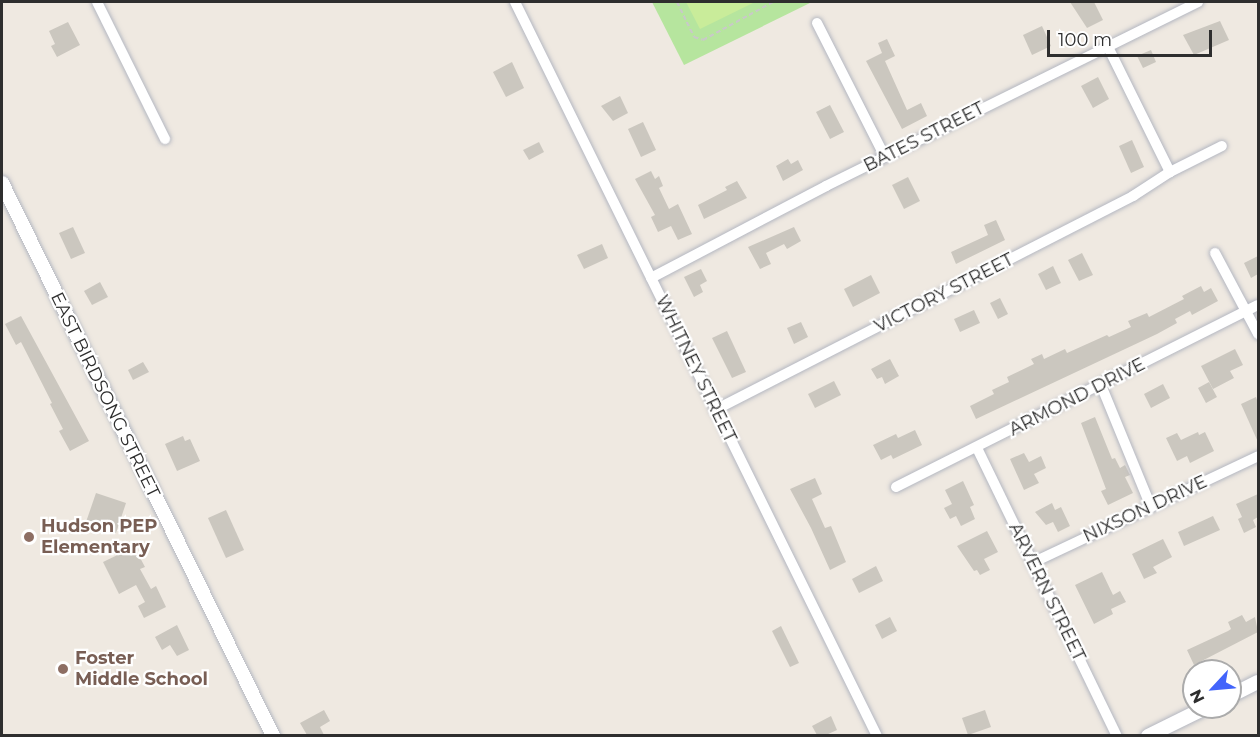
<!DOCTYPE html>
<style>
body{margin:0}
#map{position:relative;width:1260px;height:737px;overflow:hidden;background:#efe9e1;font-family:Montserrat,sans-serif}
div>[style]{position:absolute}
.green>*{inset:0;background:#b6e59e}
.pitch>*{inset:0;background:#c9ec9a}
.building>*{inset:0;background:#cbc7bf}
.path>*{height:2px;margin-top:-1px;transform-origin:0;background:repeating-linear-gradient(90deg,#c9c9c9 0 4.5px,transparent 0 7.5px)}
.roads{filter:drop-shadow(0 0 2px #b4b7c1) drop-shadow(0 0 2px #b4b7c1)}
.minor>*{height:10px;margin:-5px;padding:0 5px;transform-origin:5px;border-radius:5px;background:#fff}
.tertiary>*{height:14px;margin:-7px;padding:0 7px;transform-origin:7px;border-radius:7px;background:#fff}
.dots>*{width:16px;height:16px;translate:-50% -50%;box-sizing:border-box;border:3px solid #fff;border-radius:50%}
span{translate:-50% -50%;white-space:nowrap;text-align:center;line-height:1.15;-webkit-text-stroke:4.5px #fff;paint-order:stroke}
.street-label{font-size:18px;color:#2e2e2e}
.education-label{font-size:18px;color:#785e54;font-weight:700}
.left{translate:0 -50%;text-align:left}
.frame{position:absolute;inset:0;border:3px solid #2e2e2e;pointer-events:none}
.north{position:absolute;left:1182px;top:659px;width:60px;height:60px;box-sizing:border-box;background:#fff;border:2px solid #ababab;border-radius:50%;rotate:244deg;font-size:16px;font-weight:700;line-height:24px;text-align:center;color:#2e2e2e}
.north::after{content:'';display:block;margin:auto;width:21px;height:27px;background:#4264fb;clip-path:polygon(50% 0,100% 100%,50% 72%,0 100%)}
.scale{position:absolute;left:1047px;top:30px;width:165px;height:27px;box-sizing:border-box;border:3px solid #2e2e2e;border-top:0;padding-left:8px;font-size:18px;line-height:21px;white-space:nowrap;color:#2e2e2e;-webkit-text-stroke:4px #fff;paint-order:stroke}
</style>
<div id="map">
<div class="green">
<i style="clip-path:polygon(652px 2px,812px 2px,684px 65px)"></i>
</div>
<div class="pitch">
<i style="clip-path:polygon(686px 2px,755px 2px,700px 29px)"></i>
</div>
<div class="building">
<i style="clip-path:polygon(1070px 2px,1094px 2px,1103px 20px,1087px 28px)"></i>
<i style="clip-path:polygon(1220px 21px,1229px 40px,1194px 55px,1183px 35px)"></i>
<i style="clip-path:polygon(68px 22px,80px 45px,57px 57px,51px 46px,55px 44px,49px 31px)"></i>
<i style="clip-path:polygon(1042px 26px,1051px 46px,1032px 55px,1023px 35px)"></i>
<i style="clip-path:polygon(887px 39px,895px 56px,885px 61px,907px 110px,921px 103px,927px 116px,902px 129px,866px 61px,882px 53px,878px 43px)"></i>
<i style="clip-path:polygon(1151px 50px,1156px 62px,1143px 68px,1137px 56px)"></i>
<i style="clip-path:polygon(512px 62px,524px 88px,506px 97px,493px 72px)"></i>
<i style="clip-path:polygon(1098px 77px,1109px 99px,1093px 108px,1081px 86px)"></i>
<i style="clip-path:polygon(620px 96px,628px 113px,613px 121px,601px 106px)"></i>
<i style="clip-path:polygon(830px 105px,844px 132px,830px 139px,816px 112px)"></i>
<i style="clip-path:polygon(643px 122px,656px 150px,641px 157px,628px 129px)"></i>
<i style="clip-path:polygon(1132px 140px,1144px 167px,1131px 173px,1119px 146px)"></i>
<i style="clip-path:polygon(539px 142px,544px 152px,529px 160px,523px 150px)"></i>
<i style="clip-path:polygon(788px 159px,791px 164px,798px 160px,803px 170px,783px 181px,776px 166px)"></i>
<i style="clip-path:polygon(651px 171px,655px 179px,659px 176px,663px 186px,659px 188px,669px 209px,678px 204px,692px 234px,678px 240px,671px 226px,658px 232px,651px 217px,655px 215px,635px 179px)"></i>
<i style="clip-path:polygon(908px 177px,920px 201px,904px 209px,892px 185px)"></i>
<i style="clip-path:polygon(737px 181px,747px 198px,704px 219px,698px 205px,727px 190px,725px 187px)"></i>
<i style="clip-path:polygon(996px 220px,1005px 240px,956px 264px,951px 252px,988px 235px,984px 225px)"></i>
<i style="clip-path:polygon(73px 227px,85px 253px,71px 259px,59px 233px)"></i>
<i style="clip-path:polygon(794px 227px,801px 241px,787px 249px,784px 244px,766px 253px,771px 264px,760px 269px,748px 247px)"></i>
<i style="clip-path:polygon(602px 244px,608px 258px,584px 269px,577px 255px)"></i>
<i style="clip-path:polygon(1082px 253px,1093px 275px,1079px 281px,1068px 260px)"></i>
<i style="clip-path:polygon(1258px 256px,1258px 274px,1251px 278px,1244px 263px)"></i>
<i style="clip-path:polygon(1053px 266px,1061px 283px,1046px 290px,1038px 274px)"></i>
<i style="clip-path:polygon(701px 269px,707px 281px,700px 285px,703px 292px,694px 297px,684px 277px)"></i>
<i style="clip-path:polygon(871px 275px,880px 293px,853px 307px,844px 289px)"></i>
<i style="clip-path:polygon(100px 282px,108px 297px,92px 305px,84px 291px)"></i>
<i style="clip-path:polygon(1201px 286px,1204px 292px,1211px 288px,1218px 301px,1192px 315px,1190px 311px,1175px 319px,1177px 323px,1157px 334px,976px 419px,970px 406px,994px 394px,992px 390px,1009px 382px,1007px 377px,1034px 364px,1031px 359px,1042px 354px,1044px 359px,1065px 349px,1067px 353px,1107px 335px,1109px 337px,1131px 327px,1128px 321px,1147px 313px,1149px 317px,1184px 299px,1182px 296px)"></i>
<i style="clip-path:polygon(1000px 298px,1008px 314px,998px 319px,990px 303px)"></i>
<i style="clip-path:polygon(974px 310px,980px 323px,960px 332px,954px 319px)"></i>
<i style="clip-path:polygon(21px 316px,89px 441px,70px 451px,59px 431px,63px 429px,50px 404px,52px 403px,21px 342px,16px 345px,5px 324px)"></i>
<i style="clip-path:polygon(801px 322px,808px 337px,794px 344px,787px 328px)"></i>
<i style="clip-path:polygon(727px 331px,746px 372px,732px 378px,712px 338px)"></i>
<i style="clip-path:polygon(1235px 349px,1243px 365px,1230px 371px,1234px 378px,1213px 389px,1201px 366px)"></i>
<i style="clip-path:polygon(890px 359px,899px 376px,885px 384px,882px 377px,877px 379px,871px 369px)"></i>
<i style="clip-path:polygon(143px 362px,149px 372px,133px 380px,128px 370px)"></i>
<i style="clip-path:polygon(834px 381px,841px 395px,815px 408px,808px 394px)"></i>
<i style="clip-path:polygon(1209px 382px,1217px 397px,1206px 403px,1198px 388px)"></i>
<i style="clip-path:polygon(1163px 384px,1170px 398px,1151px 408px,1144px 394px)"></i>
<i style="clip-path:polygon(1256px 397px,1258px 403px,1258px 442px,1241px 404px)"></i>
<i style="clip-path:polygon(1095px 417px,1112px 459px,1115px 458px,1120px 468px,1125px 465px,1130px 475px,1125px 477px,1133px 493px,1108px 505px,1101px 491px,1106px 489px,1081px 423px)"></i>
<i style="clip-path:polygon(915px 430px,922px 445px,893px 459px,891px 455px,881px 460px,873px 445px,896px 434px,898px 438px)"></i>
<i style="clip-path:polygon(1198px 432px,1199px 435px,1205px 432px,1214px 451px,1190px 463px,1187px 456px,1177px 461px,1166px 438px,1177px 433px,1181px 440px)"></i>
<i style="clip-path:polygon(183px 436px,185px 441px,190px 439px,200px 461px,177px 471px,165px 444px)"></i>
<i style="clip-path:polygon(1024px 453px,1029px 462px,1041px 456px,1046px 468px,1034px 474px,1039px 483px,1024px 490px,1010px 459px)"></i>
<i style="clip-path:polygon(815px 478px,822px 494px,812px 499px,825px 528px,831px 526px,846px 562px,830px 570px,811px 528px,790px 489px)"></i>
<i style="clip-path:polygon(963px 481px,974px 505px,970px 507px,975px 519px,961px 526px,956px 516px,950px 519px,944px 508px,952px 504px,945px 490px)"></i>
<i style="clip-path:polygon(96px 493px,126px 503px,116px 533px,86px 522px)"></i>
<i style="clip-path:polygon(1258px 494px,1258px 517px,1253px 520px,1256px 527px,1244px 533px,1238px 519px,1242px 517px,1236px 504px)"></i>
<i style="clip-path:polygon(1052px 503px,1055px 510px,1061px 507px,1070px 526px,1058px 532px,1053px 522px,1046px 525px,1035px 512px)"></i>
<i style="clip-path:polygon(226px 510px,244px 550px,226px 558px,208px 518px)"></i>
<i style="clip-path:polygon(1213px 516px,1220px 530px,1184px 546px,1178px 532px)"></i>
<i style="clip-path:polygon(987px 531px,998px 552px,984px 559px,990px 570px,980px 575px,977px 570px,974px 571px,957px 546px)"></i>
<i style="clip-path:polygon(1163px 539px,1172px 557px,1153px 567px,1157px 573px,1144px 579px,1132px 554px)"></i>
<i style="clip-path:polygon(130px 549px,132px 554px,137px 552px,145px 567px,140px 569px,151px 589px,156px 586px,166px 607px,144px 618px,138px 606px,145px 602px,136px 585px,119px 594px,103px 562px)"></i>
<i style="clip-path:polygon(876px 566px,883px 581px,859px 593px,852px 579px)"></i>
<i style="clip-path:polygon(1102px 572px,1113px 595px,1120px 591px,1126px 602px,1111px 609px,1113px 614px,1094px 624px,1075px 585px)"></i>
<i style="clip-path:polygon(1242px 615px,1246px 622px,1255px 617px,1258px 632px,1194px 665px,1187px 650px,1228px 631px,1231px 629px,1228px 622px)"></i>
<i style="clip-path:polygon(890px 617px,897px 631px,882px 639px,875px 625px)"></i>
<i style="clip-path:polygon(177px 625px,189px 650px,177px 656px,170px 645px,162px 650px,155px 637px)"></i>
<i style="clip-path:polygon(781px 626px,799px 663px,790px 667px,772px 631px)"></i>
<i style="clip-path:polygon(324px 710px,330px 721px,320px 727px,324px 735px,307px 735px,300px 723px)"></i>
<i style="clip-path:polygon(985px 710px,991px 727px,968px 735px,962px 718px)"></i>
<i style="clip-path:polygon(831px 716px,837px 730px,826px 735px,817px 735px,812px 726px)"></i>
</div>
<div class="path">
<i style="left:677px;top:2px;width:39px;rotate:64deg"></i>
<i style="left:694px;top:37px;width:9px;rotate:18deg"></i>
<i style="left:703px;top:40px;width:80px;rotate:-28.5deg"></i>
</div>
<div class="roads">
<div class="minor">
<i style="left:97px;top:2px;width:153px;rotate:63.6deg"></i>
<i style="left:515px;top:2px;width:818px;rotate:63.75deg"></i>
<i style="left:817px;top:23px;width:150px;rotate:63.1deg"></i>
<i style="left:1107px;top:45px;width:142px;rotate:63.6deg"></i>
<i style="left:1215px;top:253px;width:92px;rotate:62deg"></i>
<i style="left:651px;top:278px;width:198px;rotate:-27.7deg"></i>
<i style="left:826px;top:186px;width:415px;rotate:-26.3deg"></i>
<i style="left:1101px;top:385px;width:132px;rotate:67.7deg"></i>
<i style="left:715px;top:410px;width:470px;rotate:-27.1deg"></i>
<i style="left:1133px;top:196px;width:44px;rotate:-33deg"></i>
<i style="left:1170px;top:172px;width:58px;rotate:-26.6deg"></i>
<i style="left:977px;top:448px;width:320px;rotate:64.1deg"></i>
<i style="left:896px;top:487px;width:405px;rotate:-26.7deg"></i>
<i style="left:1032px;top:563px;width:250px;rotate:-25.3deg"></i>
</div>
<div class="tertiary">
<i style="left:2px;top:183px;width:616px;rotate:63.89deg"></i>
<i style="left:1230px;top:696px;width:31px;rotate:-27deg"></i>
<i style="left:1148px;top:736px;width:66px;rotate:-26.2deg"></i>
</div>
</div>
<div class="dots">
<i style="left:29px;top:537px;background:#8d6e63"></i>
<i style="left:63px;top:669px;background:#8d6e63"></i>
</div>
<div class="street-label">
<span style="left:924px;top:137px;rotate:-27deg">BATES STREET</span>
<span style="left:944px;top:293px;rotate:-27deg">VICTORY STREET</span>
<span style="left:696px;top:369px;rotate:64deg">WHITNEY STREET</span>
<span style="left:105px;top:395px;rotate:64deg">EAST BIRDSONG STREET</span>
<span style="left:1077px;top:397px;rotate:-27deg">ARMOND DRIVE</span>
<span style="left:1145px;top:509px;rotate:-25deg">NIXSON DRIVE</span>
<span style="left:1047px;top:592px;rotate:64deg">ARVERN STREET</span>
</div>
<div class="education-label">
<span class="left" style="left:41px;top:537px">Hudson PEP<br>Elementary</span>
<span class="left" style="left:75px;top:669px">Foster<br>Middle School</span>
</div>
<div class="frame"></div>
<div class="north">N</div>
<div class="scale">100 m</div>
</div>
